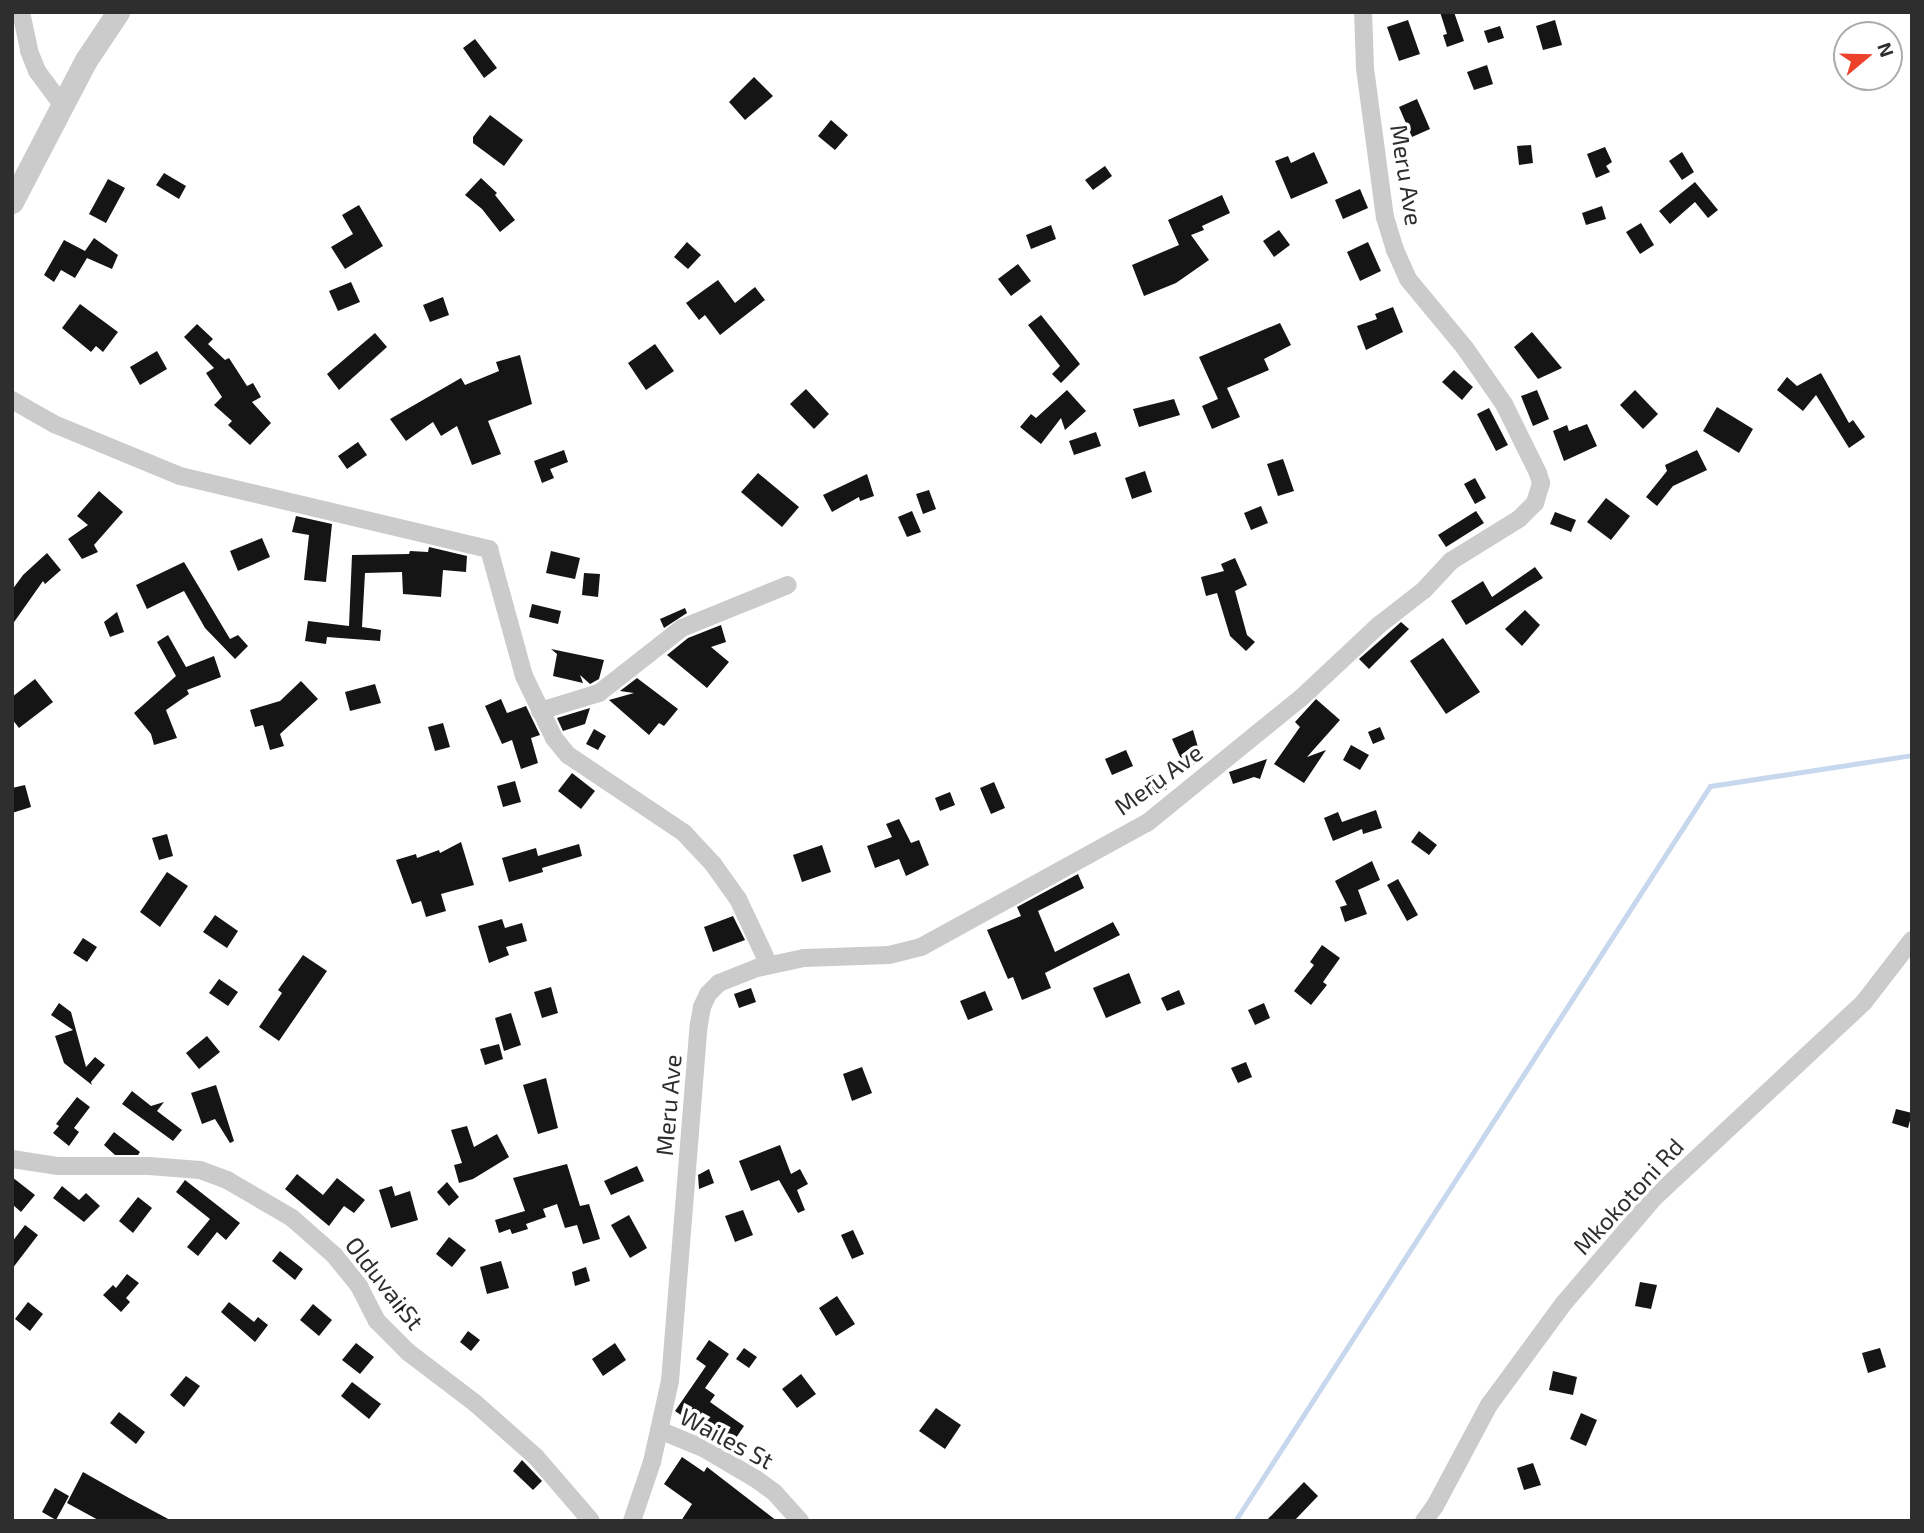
<!DOCTYPE html>
<style>
body{margin:0}
#map{position:relative;width:1924px;height:1533px;overflow:hidden;background:#fff;font-family:"Exo 2",sans-serif}
div>[style]{position:absolute}
.stream>*{height:5px;margin:-2.5px;padding:0 2.5px;transform-origin:2.5px;border-radius:2.5px;background:#c7d7ed}
.building>*{inset:0;background:#151515}
.minor>*{height:18px;margin:-9px;padding:0 9px;transform-origin:9px;border-radius:9px;background:#cbcbcb}
.tertiary>*{height:23px;margin:-11.5px;padding:0 11.5px;transform-origin:11.5px;border-radius:11.5px;background:#cbcbcb}
span{translate:-50% -50%;white-space:nowrap;text-align:center;line-height:1.15;-webkit-text-stroke:7px #fff;paint-order:stroke}
.street-label{font-size:24px;color:#2e2e2e}
.frame{position:absolute;inset:0;border:14px solid #2e2e2e;pointer-events:none}
.north{position:absolute;left:1833px;top:21px;width:70px;height:70px;box-sizing:border-box;background:#fff;border:2px solid #ababab;border-radius:50%;rotate:71deg;font-size:19px;font-weight:700;line-height:28px;text-align:center;color:#2e2e2e}
.north::after{content:'';display:block;margin:auto;width:24px;height:32px;background:#ec412a;clip-path:polygon(50% 0,100% 100%,50% 72%,0 100%)}
</style>
<div id="map">
<div class="stream">
<i style="left:1235px;top:1521px;width:875px;rotate:-57.13deg"></i>
<i style="left:1710px;top:786px;width:204px;rotate:-8.7deg"></i>
</div>
<div class="building">
<i style="clip-path:polygon(1440px 12px,1454px 12px,1464px 41px,1447px 47px,1443px 35px,1447px 34px)"></i>
<i style="clip-path:polygon(1408px 20px,1420px 54px,1399px 61px,1387px 27px)"></i>
<i style="clip-path:polygon(1555px 20px,1562px 45px,1543px 50px,1536px 26px)"></i>
<i style="clip-path:polygon(1500px 26px,1504px 38px,1488px 43px,1484px 31px)"></i>
<i style="clip-path:polygon(475px 39px,497px 68px,484px 78px,463px 48px)"></i>
<i style="clip-path:polygon(1487px 65px,1493px 84px,1474px 90px,1467px 72px)"></i>
<i style="clip-path:polygon(754px 77px,773px 96px,745px 120px,729px 102px)"></i>
<i style="clip-path:polygon(1417px 99px,1430px 129px,1412px 137px,1399px 107px)"></i>
<i style="clip-path:polygon(490px 115px,523px 140px,504px 166px,473px 143px,473px 137px)"></i>
<i style="clip-path:polygon(831px 120px,848px 135px,835px 150px,818px 136px)"></i>
<i style="clip-path:polygon(1531px 145px,1533px 163px,1519px 165px,1517px 146px)"></i>
<i style="clip-path:polygon(1605px 147px,1612px 162px,1606px 166px,1610px 172px,1596px 178px,1587px 154px)"></i>
<i style="clip-path:polygon(1314px 152px,1328px 183px,1291px 199px,1275px 161px,1288px 156px,1291px 163px)"></i>
<i style="clip-path:polygon(1682px 152px,1694px 172px,1682px 180px,1669px 161px)"></i>
<i style="clip-path:polygon(1105px 166px,1112px 176px,1093px 190px,1085px 180px)"></i>
<i style="clip-path:polygon(164px 173px,186px 186px,179px 199px,156px 185px)"></i>
<i style="clip-path:polygon(481px 178px,497px 193px,495px 195px,515px 220px,500px 232px,482px 209px,465px 195px)"></i>
<i style="clip-path:polygon(108px 179px,125px 188px,106px 223px,89px 214px)"></i>
<i style="clip-path:polygon(1695px 182px,1718px 210px,1708px 218px,1695px 202px,1670px 224px,1659px 211px)"></i>
<i style="clip-path:polygon(1360px 189px,1368px 208px,1343px 219px,1335px 200px)"></i>
<i style="clip-path:polygon(1222px 195px,1230px 213px,1202px 226px,1204px 230px,1191px 235px,1209px 260px,1176px 283px,1144px 296px,1132px 265px,1179px 245px,1168px 220px)"></i>
<i style="clip-path:polygon(359px 205px,383px 246px,345px 269px,331px 247px,353px 234px,342px 215px)"></i>
<i style="clip-path:polygon(1602px 206px,1606px 219px,1586px 225px,1582px 213px)"></i>
<i style="clip-path:polygon(1641px 223px,1654px 245px,1640px 254px,1626px 232px)"></i>
<i style="clip-path:polygon(1051px 225px,1056px 239px,1031px 249px,1026px 235px)"></i>
<i style="clip-path:polygon(1279px 230px,1290px 245px,1274px 257px,1263px 241px)"></i>
<i style="clip-path:polygon(94px 238px,118px 255px,112px 269px,87px 258px,75px 278px,61px 270px,54px 282px,44px 275px,64px 240px,85px 251px)"></i>
<i style="clip-path:polygon(687px 242px,701px 255px,688px 269px,674px 257px)"></i>
<i style="clip-path:polygon(1368px 242px,1381px 271px,1360px 281px,1347px 252px)"></i>
<i style="clip-path:polygon(1018px 264px,1031px 281px,1011px 296px,998px 279px)"></i>
<i style="clip-path:polygon(718px 280px,735px 303px,755px 287px,765px 300px,720px 335px,705px 315px,699px 320px,686px 303px)"></i>
<i style="clip-path:polygon(351px 282px,360px 302px,338px 311px,329px 291px)"></i>
<i style="clip-path:polygon(443px 297px,449px 315px,430px 322px,423px 305px)"></i>
<i style="clip-path:polygon(80px 304px,118px 332px,103px 352px,96px 346px,91px 352px,62px 328px)"></i>
<i style="clip-path:polygon(1393px 307px,1403px 332px,1366px 350px,1357px 326px,1377px 319px,1375px 314px)"></i>
<i style="clip-path:polygon(1041px 315px,1080px 364px,1061px 383px,1052px 374px,1060px 366px,1028px 325px)"></i>
<i style="clip-path:polygon(1280px 323px,1291px 345px,1264px 359px,1269px 370px,1227px 388px,1240px 417px,1212px 429px,1202px 406px,1218px 399px,1199px 357px)"></i>
<i style="clip-path:polygon(197px 324px,213px 339px,208px 344px,225px 360px,229px 358px,247px 386px,253px 383px,261px 397px,252px 402px,271px 423px,250px 445px,228px 425px,232px 421px,214px 405px,222px 397px,206px 373px,214px 368px,184px 337px)"></i>
<i style="clip-path:polygon(1532px 332px,1562px 368px,1538px 379px,1514px 347px)"></i>
<i style="clip-path:polygon(375px 333px,387px 347px,339px 390px,327px 374px)"></i>
<i style="clip-path:polygon(655px 344px,674px 371px,646px 390px,628px 363px)"></i>
<i style="clip-path:polygon(157px 351px,167px 369px,140px 385px,130px 367px)"></i>
<i style="clip-path:polygon(520px 355px,532px 404px,488px 421px,501px 454px,472px 465px,457px 426px,441px 436px,433px 422px,406px 441px,390px 419px,461px 378px,465px 385px,499px 371px,496px 362px)"></i>
<i style="clip-path:polygon(1454px 370px,1473px 387px,1462px 400px,1442px 382px)"></i>
<i style="clip-path:polygon(1821px 373px,1849px 423px,1853px 420px,1865px 437px,1849px 448px,1816px 395px,1803px 411px,1777px 390px,1787px 377px,1797px 386px)"></i>
<i style="clip-path:polygon(806px 389px,829px 414px,814px 429px,790px 404px)"></i>
<i style="clip-path:polygon(1067px 390px,1086px 411px,1065px 430px,1061px 418px,1041px 444px,1020px 427px,1031px 414px,1036px 418px)"></i>
<i style="clip-path:polygon(1537px 390px,1549px 419px,1533px 426px,1521px 396px)"></i>
<i style="clip-path:polygon(1635px 390px,1658px 414px,1643px 429px,1620px 405px)"></i>
<i style="clip-path:polygon(1174px 399px,1180px 415px,1139px 427px,1133px 409px)"></i>
<i style="clip-path:polygon(1717px 407px,1753px 429px,1739px 453px,1703px 431px)"></i>
<i style="clip-path:polygon(1489px 408px,1508px 445px,1496px 451px,1477px 414px)"></i>
<i style="clip-path:polygon(1587px 424px,1597px 446px,1564px 461px,1553px 431px,1567px 425px,1569px 431px)"></i>
<i style="clip-path:polygon(1096px 432px,1101px 446px,1074px 455px,1069px 441px)"></i>
<i style="clip-path:polygon(358px 442px,367px 455px,347px 469px,338px 456px)"></i>
<i style="clip-path:polygon(564px 450px,568px 462px,550px 469px,554px 478px,542px 483px,534px 461px)"></i>
<i style="clip-path:polygon(1697px 450px,1707px 470px,1673px 486px,1657px 506px,1646px 497px,1667px 471px,1665px 465px)"></i>
<i style="clip-path:polygon(1283px 459px,1294px 491px,1278px 496px,1267px 464px)"></i>
<i style="clip-path:polygon(1145px 471px,1152px 492px,1132px 499px,1125px 478px)"></i>
<i style="clip-path:polygon(758px 473px,799px 507px,782px 527px,741px 492px)"></i>
<i style="clip-path:polygon(867px 474px,874px 496px,860px 501px,859px 497px,832px 512px,823px 495px)"></i>
<i style="clip-path:polygon(1475px 478px,1486px 498px,1475px 504px,1464px 484px)"></i>
<i style="clip-path:polygon(929px 490px,936px 509px,923px 514px,916px 494px)"></i>
<i style="clip-path:polygon(99px 491px,123px 512px,94px 545px,98px 552px,82px 559px,68px 539px,88px 525px,77px 516px)"></i>
<i style="clip-path:polygon(1606px 498px,1630px 516px,1611px 540px,1587px 522px)"></i>
<i style="clip-path:polygon(1261px 506px,1268px 523px,1251px 530px,1244px 513px)"></i>
<i style="clip-path:polygon(912px 511px,921px 532px,907px 537px,898px 517px)"></i>
<i style="clip-path:polygon(1476px 511px,1484px 523px,1446px 547px,1438px 535px)"></i>
<i style="clip-path:polygon(1555px 512px,1576px 520px,1571px 532px,1550px 524px)"></i>
<i style="clip-path:polygon(296px 516px,332px 524px,326px 582px,304px 580px,309px 535px,292px 532px)"></i>
<i style="clip-path:polygon(262px 538px,270px 557px,238px 571px,230px 551px)"></i>
<i style="clip-path:polygon(429px 547px,467px 556px,466px 572px,443px 570px,441px 597px,403px 594px,402px 572px,365px 573px,362px 627px,381px 630px,380px 641px,327px 637px,326px 644px,305px 641px,308px 621px,349px 626px,352px 555px,409px 554px,410px 551px,428px 552px)"></i>
<i style="clip-path:polygon(551px 551px,580px 558px,575px 579px,546px 573px)"></i>
<i style="clip-path:polygon(47px 553px,61px 570px,45px 584px,43px 581px,12px 625px,12px 590px,23px 575px)"></i>
<i style="clip-path:polygon(1235px 558px,1247px 585px,1235px 591px,1247px 635px,1255px 642px,1246px 651px,1230px 636px,1217px 593px,1206px 596px,1201px 577px,1224px 571px,1221px 564px)"></i>
<i style="clip-path:polygon(184px 562px,230px 639px,238px 635px,248px 646px,235px 659px,205px 628px,184px 591px,147px 609px,136px 585px)"></i>
<i style="clip-path:polygon(1535px 567px,1543px 578px,1466px 625px,1451px 601px,1483px 581px,1492px 597px)"></i>
<i style="clip-path:polygon(584px 573px,600px 574px,598px 597px,582px 595px)"></i>
<i style="clip-path:polygon(532px 604px,561px 611px,558px 624px,529px 617px)"></i>
<i style="clip-path:polygon(685px 608px,687px 613px,664px 628px,660px 619px)"></i>
<i style="clip-path:polygon(1525px 610px,1540px 625px,1522px 646px,1505px 629px)"></i>
<i style="clip-path:polygon(117px 612px,124px 632px,110px 637px,104px 622px)"></i>
<i style="clip-path:polygon(1401px 622px,1409px 629px,1369px 669px,1359px 659px)"></i>
<i style="clip-path:polygon(721px 625px,726px 642px,711px 647px,729px 662px,707px 688px,667px 655px,688px 638px)"></i>
<i style="clip-path:polygon(168px 635px,186px 667px,214px 656px,221px 677px,187px 690px,189px 694px,166px 710px,177px 738px,154px 745px,151px 734px,134px 713px,176px 676px,157px 642px)"></i>
<i style="clip-path:polygon(1443px 638px,1480px 692px,1446px 714px,1410px 661px)"></i>
<i style="clip-path:polygon(551px 649px,604px 660px,599px 679px,590px 684px,580px 675px,583px 683px,553px 676px,557px 654px)"></i>
<i style="clip-path:polygon(637px 678px,678px 709px,664px 726px,659px 723px,649px 735px,609px 700px,634px 693px,620px 691px)"></i>
<i style="clip-path:polygon(35px 679px,53px 702px,19px 728px,12px 719px,12px 697px)"></i>
<i style="clip-path:polygon(301px 681px,318px 699px,280px 734px,284px 746px,270px 750px,263px 725px,255px 727px,250px 710px,280px 701px)"></i>
<i style="clip-path:polygon(375px 684px,381px 703px,350px 711px,345px 692px)"></i>
<i style="clip-path:polygon(501px 699px,507px 713px,526px 706px,540px 735px,531px 738px,538px 763px,521px 769px,512px 740px,502px 744px,485px 706px)"></i>
<i style="clip-path:polygon(1316px 699px,1340px 720px,1307px 757px,1326px 750px,1304px 783px,1274px 764px,1300px 727px,1295px 722px)"></i>
<i style="clip-path:polygon(590px 708px,585px 724px,563px 731px,557px 718px)"></i>
<i style="clip-path:polygon(443px 723px,450px 747px,435px 751px,428px 727px)"></i>
<i style="clip-path:polygon(1380px 727px,1385px 739px,1373px 744px,1368px 732px)"></i>
<i style="clip-path:polygon(594px 729px,606px 736px,598px 750px,586px 744px)"></i>
<i style="clip-path:polygon(1193px 730px,1202px 761px,1185px 768px,1172px 739px)"></i>
<i style="clip-path:polygon(1351px 745px,1369px 755px,1360px 770px,1343px 760px)"></i>
<i style="clip-path:polygon(1126px 750px,1133px 766px,1112px 775px,1105px 759px)"></i>
<i style="clip-path:polygon(1267px 759px,1260px 779px,1254px 777px,1233px 784px,1229px 772px)"></i>
<i style="clip-path:polygon(1160px 772px,1167px 789px,1153px 795px,1146px 778px)"></i>
<i style="clip-path:polygon(572px 773px,595px 791px,581px 809px,558px 791px)"></i>
<i style="clip-path:polygon(515px 781px,521px 802px,503px 807px,497px 786px)"></i>
<i style="clip-path:polygon(994px 782px,1005px 808px,991px 814px,980px 788px)"></i>
<i style="clip-path:polygon(25px 785px,31px 807px,12px 813px,12px 788px)"></i>
<i style="clip-path:polygon(950px 792px,955px 805px,940px 811px,935px 798px)"></i>
<i style="clip-path:polygon(1376px 810px,1382px 828px,1363px 834px,1362px 829px,1333px 841px,1324px 818px,1338px 812px,1342px 822px)"></i>
<i style="clip-path:polygon(899px 819px,911px 843px,919px 840px,929px 865px,906px 876px,899px 859px,875px 868px,867px 846px,892px 837px,886px 824px)"></i>
<i style="clip-path:polygon(1419px 831px,1437px 845px,1429px 855px,1411px 842px)"></i>
<i style="clip-path:polygon(167px 834px,173px 856px,159px 860px,152px 838px)"></i>
<i style="clip-path:polygon(461px 842px,474px 885px,441px 894px,446px 911px,426px 917px,421px 901px,412px 904px,396px 860px,416px 854px,417px 858px,439px 850px,440px 853px)"></i>
<i style="clip-path:polygon(579px 844px,582px 856px,542px 868px,543px 872px,509px 882px,502px 858px,536px 848px,538px 856px)"></i>
<i style="clip-path:polygon(822px 845px,831px 872px,802px 882px,793px 855px)"></i>
<i style="clip-path:polygon(1372px 861px,1380px 880px,1358px 890px,1367px 914px,1345px 922px,1340px 907px,1347px 905px,1335px 881px)"></i>
<i style="clip-path:polygon(167px 872px,188px 886px,160px 927px,140px 912px)"></i>
<i style="clip-path:polygon(1078px 874px,1084px 888px,1038px 911px,1055px 952px,1113px 922px,1120px 935px,1045px 973px,1051px 988px,1022px 1000px,1013px 977px,1008px 979px,987px 930px,1021px 916px,1017px 907px)"></i>
<i style="clip-path:polygon(1398px 879px,1418px 915px,1407px 921px,1387px 885px)"></i>
<i style="clip-path:polygon(215px 915px,238px 931px,227px 948px,203px 932px)"></i>
<i style="clip-path:polygon(733px 916px,745px 940px,713px 952px,704px 927px)"></i>
<i style="clip-path:polygon(502px 919px,505px 928px,522px 923px,527px 941px,506px 947px,509px 955px,489px 963px,478px 926px)"></i>
<i style="clip-path:polygon(83px 938px,97px 947px,87px 962px,73px 953px)"></i>
<i style="clip-path:polygon(1322px 945px,1340px 958px,1323px 982px,1327px 985px,1311px 1005px,1294px 991px,1314px 965px,1310px 962px)"></i>
<i style="clip-path:polygon(303px 955px,327px 971px,279px 1041px,259px 1027px,282px 993px,278px 990px)"></i>
<i style="clip-path:polygon(1129px 973px,1141px 1003px,1106px 1018px,1093px 988px)"></i>
<i style="clip-path:polygon(219px 979px,238px 992px,228px 1006px,209px 993px)"></i>
<i style="clip-path:polygon(551px 987px,558px 1013px,542px 1018px,534px 992px)"></i>
<i style="clip-path:polygon(751px 988px,756px 1002px,739px 1008px,734px 994px)"></i>
<i style="clip-path:polygon(1179px 990px,1185px 1004px,1167px 1011px,1161px 998px)"></i>
<i style="clip-path:polygon(985px 991px,993px 1010px,968px 1020px,960px 1001px)"></i>
<i style="clip-path:polygon(59px 1003px,71px 1012px,86px 1067px,95px 1057px,105px 1065px,91px 1082px,92px 1085px,64px 1063px,55px 1036px,73px 1030px,51px 1015px)"></i>
<i style="clip-path:polygon(1264px 1003px,1270px 1018px,1255px 1025px,1248px 1010px)"></i>
<i style="clip-path:polygon(511px 1013px,521px 1045px,504px 1051px,495px 1018px)"></i>
<i style="clip-path:polygon(207px 1036px,220px 1052px,199px 1069px,186px 1053px)"></i>
<i style="clip-path:polygon(499px 1044px,503px 1059px,485px 1065px,480px 1049px)"></i>
<i style="clip-path:polygon(1246px 1062px,1252px 1077px,1238px 1083px,1231px 1068px)"></i>
<i style="clip-path:polygon(862px 1067px,872px 1093px,852px 1101px,843px 1074px)"></i>
<i style="clip-path:polygon(546px 1078px,558px 1128px,538px 1134px,523px 1085px)"></i>
<i style="clip-path:polygon(216px 1085px,234px 1141px,230px 1143px,215px 1119px,202px 1124px,191px 1093px)"></i>
<i style="clip-path:polygon(132px 1091px,151px 1106px,164px 1102px,157px 1111px,182px 1130px,173px 1141px,122px 1104px)"></i>
<i style="clip-path:polygon(77px 1097px,90px 1107px,74px 1128px,79px 1132px,69px 1146px,53px 1133px,59px 1126px,56px 1124px)"></i>
<i style="clip-path:polygon(1896px 1109px,1912px 1113px,1908px 1128px,1892px 1123px)"></i>
<i style="clip-path:polygon(467px 1126px,474px 1147px,497px 1134px,509px 1157px,473px 1179px,459px 1183px,454px 1165px,462px 1163px,451px 1130px)"></i>
<i style="clip-path:polygon(114px 1132px,140px 1152px,138px 1155px,115px 1155px,104px 1145px)"></i>
<i style="clip-path:polygon(780px 1145px,791px 1174px,800px 1169px,808px 1184px,797px 1190px,805px 1210px,798px 1213px,779px 1180px,751px 1191px,739px 1161px)"></i>
<i style="clip-path:polygon(567px 1164px,580px 1206px,589px 1204px,600px 1239px,583px 1244px,577px 1225px,565px 1228px,557px 1204px,543px 1209px,546px 1217px,526px 1224px,528px 1229px,512px 1234px,510px 1229px,499px 1233px,495px 1220px,525px 1211px,513px 1178px)"></i>
<i style="clip-path:polygon(637px 1166px,644px 1181px,611px 1195px,604px 1181px)"></i>
<i style="clip-path:polygon(709px 1169px,714px 1183px,699px 1189px,698px 1175px)"></i>
<i style="clip-path:polygon(297px 1174px,323px 1195px,337px 1178px,365px 1200px,354px 1213px,344px 1206px,329px 1226px,285px 1189px)"></i>
<i style="clip-path:polygon(12px 1177px,35px 1195px,21px 1212px,12px 1204px)"></i>
<i style="clip-path:polygon(185px 1180px,240px 1223px,226px 1240px,217px 1232px,198px 1256px,187px 1247px,210px 1219px,176px 1192px)"></i>
<i style="clip-path:polygon(447px 1182px,459px 1197px,449px 1206px,437px 1192px)"></i>
<i style="clip-path:polygon(62px 1186px,79px 1200px,86px 1193px,100px 1206px,84px 1222px,53px 1198px)"></i>
<i style="clip-path:polygon(392px 1186px,395px 1196px,410px 1191px,418px 1220px,391px 1228px,379px 1190px)"></i>
<i style="clip-path:polygon(138px 1197px,152px 1208px,133px 1233px,119px 1221px)"></i>
<i style="clip-path:polygon(743px 1210px,753px 1235px,735px 1242px,725px 1216px)"></i>
<i style="clip-path:polygon(629px 1215px,647px 1248px,630px 1258px,611px 1225px)"></i>
<i style="clip-path:polygon(25px 1225px,38px 1235px,12px 1269px,12px 1242px)"></i>
<i style="clip-path:polygon(853px 1230px,864px 1254px,852px 1259px,841px 1235px)"></i>
<i style="clip-path:polygon(449px 1237px,466px 1250px,452px 1267px,436px 1254px)"></i>
<i style="clip-path:polygon(280px 1251px,303px 1269px,295px 1280px,272px 1261px)"></i>
<i style="clip-path:polygon(501px 1261px,509px 1288px,487px 1294px,480px 1267px)"></i>
<i style="clip-path:polygon(586px 1267px,590px 1281px,575px 1286px,572px 1272px)"></i>
<i style="clip-path:polygon(127px 1274px,139px 1283px,126px 1298px,130px 1302px,121px 1312px,103px 1295px,113px 1285px,116px 1288px)"></i>
<i style="clip-path:polygon(1640px 1282px,1657px 1285px,1651px 1309px,1635px 1306px)"></i>
<i style="clip-path:polygon(837px 1296px,855px 1324px,836px 1336px,819px 1308px)"></i>
<i style="clip-path:polygon(398px 1298px,420px 1315px,411px 1326px,390px 1309px)"></i>
<i style="clip-path:polygon(28px 1302px,43px 1314px,30px 1331px,15px 1319px)"></i>
<i style="clip-path:polygon(229px 1302px,254px 1322px,258px 1317px,268px 1325px,255px 1342px,221px 1312px)"></i>
<i style="clip-path:polygon(313px 1304px,332px 1320px,319px 1336px,300px 1320px)"></i>
<i style="clip-path:polygon(468px 1331px,480px 1340px,471px 1351px,460px 1342px)"></i>
<i style="clip-path:polygon(709px 1340px,729px 1354px,705px 1388px,715px 1395px,710px 1402px,744px 1426px,728px 1450px,708px 1438px,710px 1435px,675px 1411px,706px 1366px,696px 1359px)"></i>
<i style="clip-path:polygon(356px 1343px,374px 1357px,360px 1374px,342px 1360px)"></i>
<i style="clip-path:polygon(615px 1343px,626px 1360px,603px 1376px,592px 1359px)"></i>
<i style="clip-path:polygon(744px 1348px,757px 1357px,749px 1368px,736px 1359px)"></i>
<i style="clip-path:polygon(1880px 1348px,1886px 1367px,1868px 1373px,1862px 1353px)"></i>
<i style="clip-path:polygon(1553px 1371px,1577px 1377px,1573px 1395px,1549px 1390px)"></i>
<i style="clip-path:polygon(801px 1374px,816px 1394px,797px 1408px,782px 1389px)"></i>
<i style="clip-path:polygon(186px 1376px,200px 1386px,184px 1407px,170px 1395px)"></i>
<i style="clip-path:polygon(352px 1382px,381px 1404px,369px 1419px,341px 1396px)"></i>
<i style="clip-path:polygon(936px 1408px,961px 1425px,945px 1449px,919px 1431px)"></i>
<i style="clip-path:polygon(119px 1412px,145px 1432px,136px 1444px,110px 1423px)"></i>
<i style="clip-path:polygon(1581px 1413px,1597px 1420px,1586px 1446px,1570px 1439px)"></i>
<i style="clip-path:polygon(682px 1457px,704px 1472px,707px 1467px,777px 1521px,681px 1521px,692px 1504px,664px 1484px)"></i>
<i style="clip-path:polygon(522px 1460px,542px 1481px,533px 1490px,513px 1471px)"></i>
<i style="clip-path:polygon(1533px 1463px,1541px 1485px,1524px 1490px,1517px 1468px)"></i>
<i style="clip-path:polygon(83px 1472px,129px 1498px,172px 1521px,100px 1521px,67px 1503px)"></i>
<i style="clip-path:polygon(1304px 1482px,1318px 1496px,1294px 1521px,1266px 1521px)"></i>
<i style="clip-path:polygon(55px 1488px,69px 1496px,56px 1520px,42px 1512px)"></i>
</div>
<div class="minor">
<i style="left:21px;top:12px;width:40px;rotate:78deg"></i>
<i style="left:29px;top:51px;width:22px;rotate:68deg"></i>
<i style="left:37px;top:71px;width:44px;rotate:53.4deg"></i>
<i style="left:12px;top:400px;width:48px;rotate:29.7deg"></i>
<i style="left:54px;top:424px;width:136px;rotate:22.4deg"></i>
<i style="left:180px;top:476px;width:318px;rotate:13.3deg"></i>
<i style="left:489px;top:549px;width:132px;rotate:74.6deg"></i>
<i style="left:524px;top:676px;width:69px;rotate:64.2deg"></i>
<i style="left:554px;top:738px;width:22px;rotate:51deg"></i>
<i style="left:568px;top:755px;width:140px;rotate:33.9deg"></i>
<i style="left:684px;top:833px;width:42px;rotate:46.9deg"></i>
<i style="left:713px;top:864px;width:43px;rotate:54.5deg"></i>
<i style="left:738px;top:899px;width:73px;rotate:64.8deg"></i>
<i style="left:540px;top:711px;width:62px;rotate:-17deg"></i>
<i style="left:599px;top:693px;width:105px;rotate:-38.1deg"></i>
<i style="left:682px;top:628px;width:114px;rotate:-22.1deg"></i>
<i style="left:12px;top:1159px;width:47px;rotate:8.7deg"></i>
<i style="left:58px;top:1166px;width:91px"></i>
<i style="left:149px;top:1166px;width:51px;rotate:4.5deg"></i>
<i style="left:200px;top:1170px;width:29px;rotate:20deg"></i>
<i style="left:227px;top:1180px;width:75px;rotate:30.3deg"></i>
<i style="left:292px;top:1218px;width:56px;rotate:41.4deg"></i>
<i style="left:334px;top:1255px;width:40px;rotate:51deg"></i>
<i style="left:359px;top:1286px;width:39px;rotate:63deg"></i>
<i style="left:377px;top:1321px;width:44px;rotate:45deg"></i>
<i style="left:408px;top:1352px;width:84px;rotate:37.3deg"></i>
<i style="left:475px;top:1403px;width:81px;rotate:41.5deg"></i>
<i style="left:536px;top:1457px;width:84px;rotate:49.3deg"></i>
<i style="left:659px;top:1430px;width:50px;rotate:22.4deg"></i>
<i style="left:705px;top:1449px;width:59px;rotate:30.5deg"></i>
<i style="left:756px;top:1479px;width:22px;rotate:36deg"></i>
<i style="left:774px;top:1492px;width:39px;rotate:48deg"></i>
<i style="left:632px;top:1521px;width:62px;rotate:-71.3deg"></i>
<i style="left:652px;top:1462px;width:83px;rotate:-77.5deg"></i>
<i style="left:670px;top:1381px;width:358px;rotate:-85.4deg"></i>
<i style="left:699px;top:1024px;width:17px;rotate:-80deg"></i>
<i style="left:702px;top:1007px;width:14px;rotate:-65deg"></i>
<i style="left:708px;top:994px;width:16px;rotate:-45deg"></i>
<i style="left:719px;top:983px;width:41px;rotate:-21.5deg"></i>
<i style="left:757px;top:968px;width:48px;rotate:-12deg"></i>
<i style="left:804px;top:958px;width:85px;rotate:-2deg"></i>
<i style="left:889px;top:955px;width:33px;rotate:-14deg"></i>
<i style="left:921px;top:947px;width:258px;rotate:-28.8deg"></i>
<i style="left:1147px;top:823px;width:198px;rotate:-39.1deg"></i>
<i style="left:1301px;top:698px;width:107px;rotate:-43.1deg"></i>
<i style="left:1379px;top:625px;width:57px;rotate:-37.9deg"></i>
<i style="left:1424px;top:590px;width:40px;rotate:-47deg"></i>
<i style="left:1451px;top:561px;width:80px;rotate:-31.7deg"></i>
<i style="left:1519px;top:519px;width:23px;rotate:-45deg"></i>
<i style="left:1535px;top:503px;width:21px;rotate:-73deg"></i>
<i style="left:1541px;top:483px;width:10px;rotate:-107deg"></i>
<i style="left:1538px;top:473px;width:77px;rotate:-116.2deg"></i>
<i style="left:1504px;top:404px;width:68px;rotate:-124.9deg"></i>
<i style="left:1465px;top:348px;width:89px;rotate:-129.6deg"></i>
<i style="left:1408px;top:279px;width:32px;rotate:-114deg"></i>
<i style="left:1395px;top:250px;width:34px;rotate:-107deg"></i>
<i style="left:1385px;top:218px;width:151px;rotate:-97.6deg"></i>
<i style="left:1365px;top:68px;width:56px;rotate:-92deg"></i>
<i style="left:1424px;top:1521px;width:19px;rotate:-54deg"></i>
<i style="left:1435px;top:1506px;width:115px;rotate:-61.9deg"></i>
<i style="left:1489px;top:1405px;width:127px;rotate:-53.7deg"></i>
<i style="left:1564px;top:1303px;width:138px;rotate:-49.4deg"></i>
<i style="left:1654px;top:1198px;width:287px;rotate:-43deg"></i>
<i style="left:1864px;top:1002px;width:78px;rotate:-52.3deg"></i>
</div>
<div class="tertiary">
<i style="left:12px;top:202px;width:160px;rotate:-62.5deg"></i>
<i style="left:86px;top:60px;width:58px;rotate:-56.3deg"></i>
</div>
<div class="street-label">
<span style="left:1407px;top:175px;rotate:81deg">Meru Ave</span>
<span style="left:1158px;top:779px;rotate:-36deg">Meru Ave</span>
<span style="left:668px;top:1105px;rotate:-85deg">Meru Ave</span>
<span style="left:1628px;top:1196px;rotate:-47deg">Mkokotoni Rd</span>
<span style="left:385px;top:1283px;rotate:52deg">Olduvai St</span>
<span style="left:727px;top:1438px;rotate:28deg">Wailes St</span>
</div>
<div class="frame"></div>
<div class="north">N</div>
</div>
